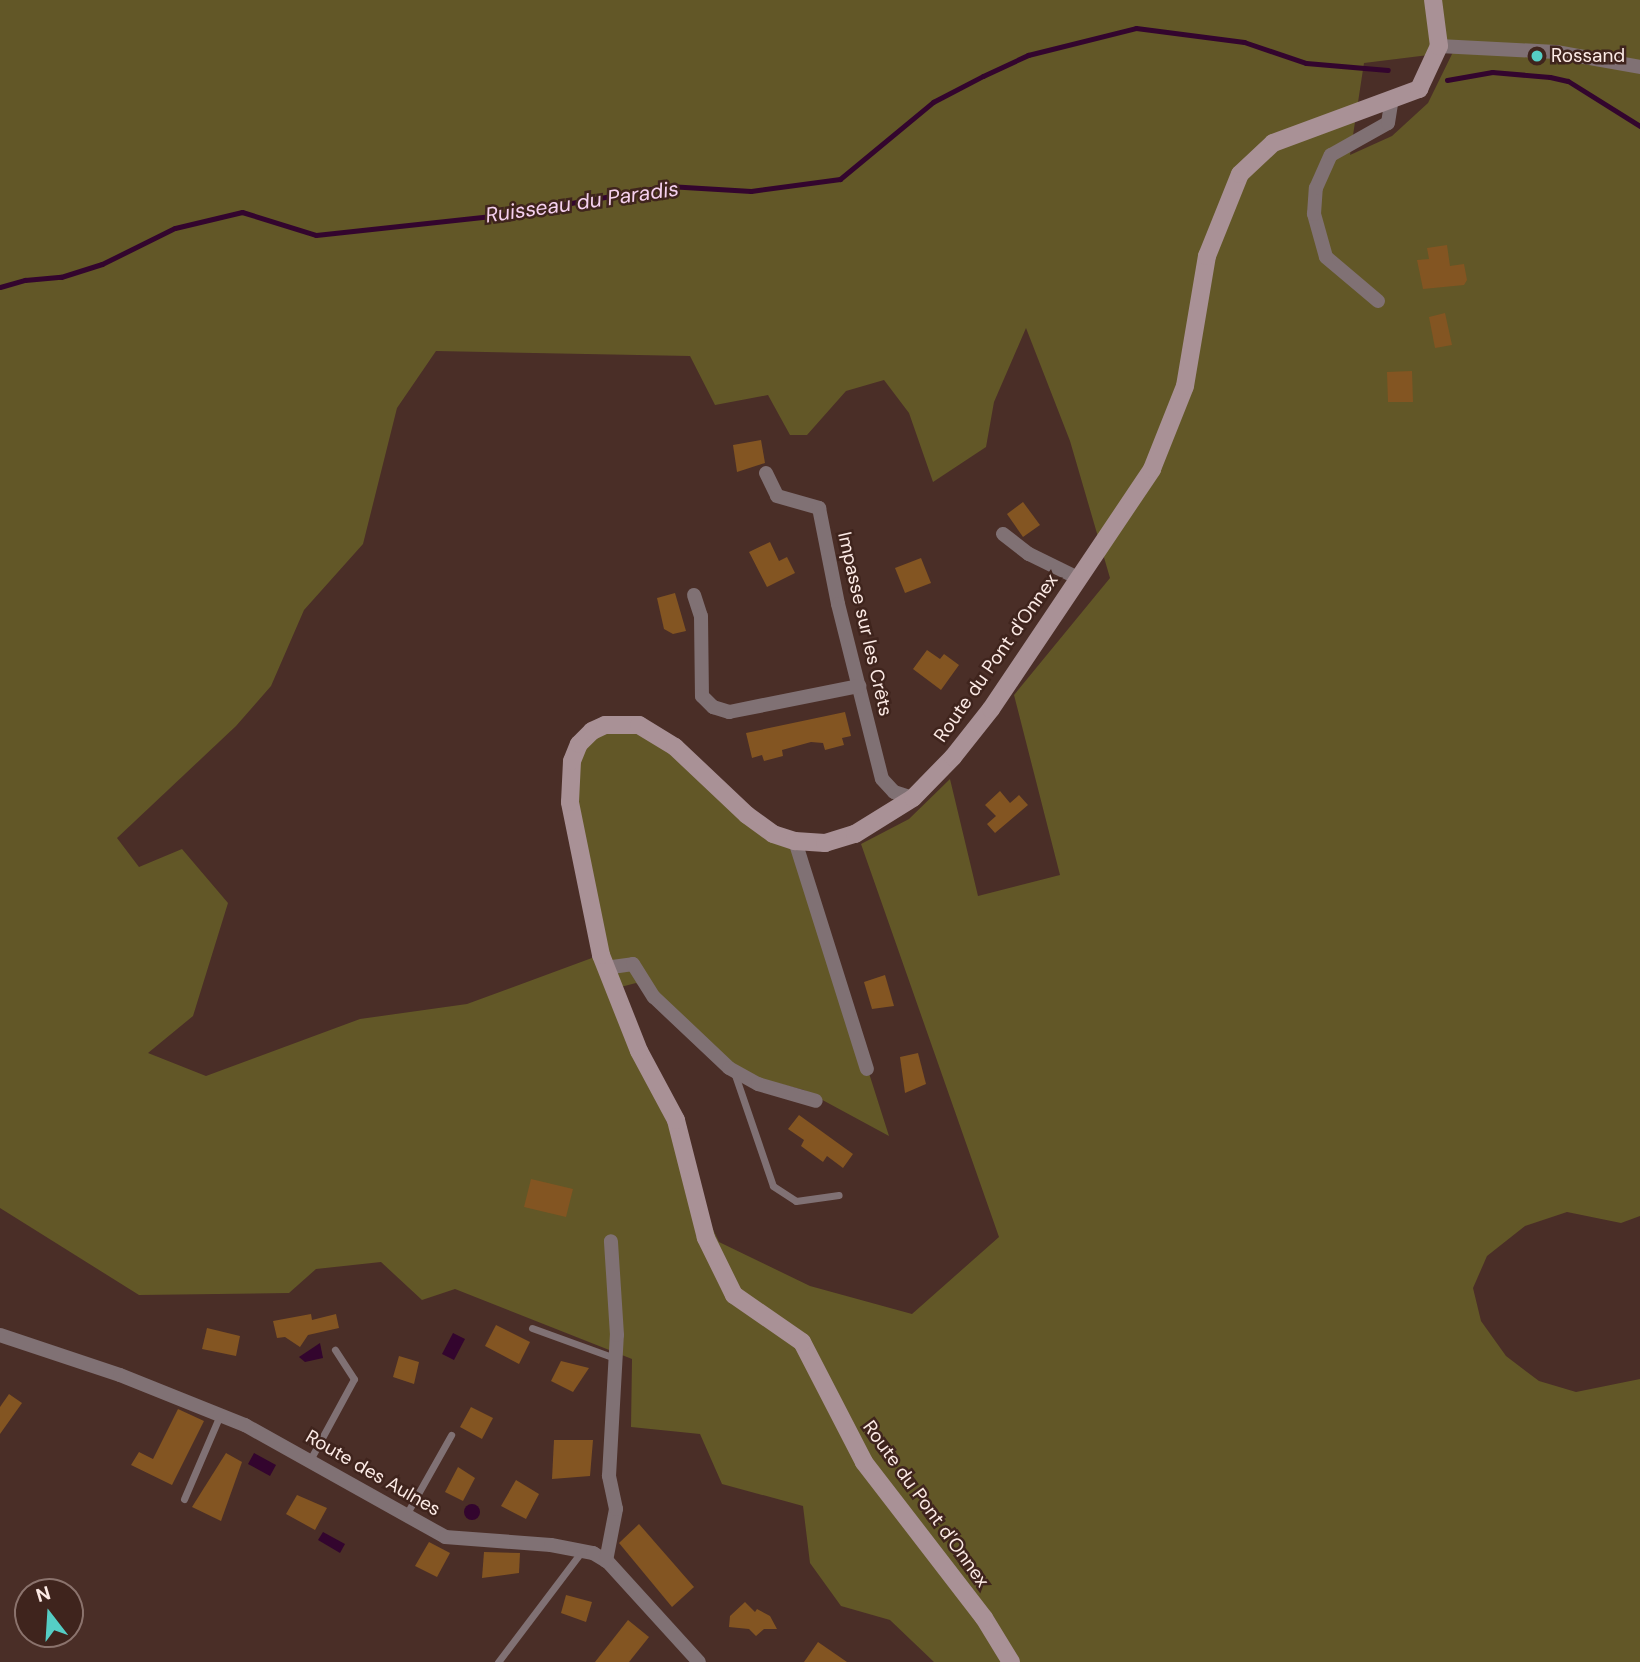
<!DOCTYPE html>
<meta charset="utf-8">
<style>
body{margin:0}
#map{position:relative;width:1640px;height:1662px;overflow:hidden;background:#4a2e27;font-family:"DM Sans",sans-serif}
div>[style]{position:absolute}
.green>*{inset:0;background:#625727}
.water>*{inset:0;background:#33052e}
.round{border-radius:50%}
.stream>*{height:5px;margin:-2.5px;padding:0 2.5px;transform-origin:2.5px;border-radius:2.5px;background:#33052e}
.building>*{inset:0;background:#835522}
.lane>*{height:7px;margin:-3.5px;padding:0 3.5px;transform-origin:3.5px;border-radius:3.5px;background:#807174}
.street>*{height:14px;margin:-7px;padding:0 7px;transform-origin:7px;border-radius:7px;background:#807174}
.secondary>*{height:18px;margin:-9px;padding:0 9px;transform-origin:9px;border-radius:9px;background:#a99196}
.dots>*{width:19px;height:19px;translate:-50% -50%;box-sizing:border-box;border:4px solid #3f241d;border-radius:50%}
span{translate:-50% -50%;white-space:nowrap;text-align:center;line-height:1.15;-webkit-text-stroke:5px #3f241d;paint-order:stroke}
.poi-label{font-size:19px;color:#fceae5}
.left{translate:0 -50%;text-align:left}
.street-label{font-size:19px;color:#fceae5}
.water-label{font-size:21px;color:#f5d0ee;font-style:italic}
.north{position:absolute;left:14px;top:1578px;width:70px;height:70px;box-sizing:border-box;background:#3f241d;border:2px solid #8b736d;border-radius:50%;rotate:343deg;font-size:19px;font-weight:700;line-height:28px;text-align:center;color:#fceae5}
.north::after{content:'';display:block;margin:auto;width:24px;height:32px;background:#55cec5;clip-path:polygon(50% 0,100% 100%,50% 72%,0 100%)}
</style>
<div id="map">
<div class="green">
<i style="clip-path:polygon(evenodd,0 0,1640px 0,1640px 1216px,1621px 1223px,1567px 1212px,1525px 1226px,1487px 1256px,1473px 1288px,1481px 1321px,1506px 1356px,1539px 1381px,1576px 1392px,1640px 1379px,1640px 1662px,934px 1662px,890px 1620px,841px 1606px,810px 1563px,803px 1506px,722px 1484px,700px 1434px,631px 1427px,632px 1359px,455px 1289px,422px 1300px,381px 1262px,316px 1269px,289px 1293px,139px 1295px,0 1208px,0 0,1453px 52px,1428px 103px,1392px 136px,1350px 155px,1364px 63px,1453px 52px,0 0,1026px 328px,1070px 441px,1110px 578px,1014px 695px,1060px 875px,978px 896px,950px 779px,909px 819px,861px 844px,999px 1237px,912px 1314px,810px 1286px,719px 1242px,697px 1196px,613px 989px,636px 983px,745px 1075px,804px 1090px,889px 1136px,795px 841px,719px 792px,639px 725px,592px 731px,569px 784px,600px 955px,467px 1004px,360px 1019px,206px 1076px,148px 1053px,193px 1016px,228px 903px,182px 849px,139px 867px,117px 838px,236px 726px,271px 686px,304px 610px,363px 544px,397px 408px,436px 351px,690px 356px,715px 405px,768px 395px,790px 435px,807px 435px,846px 391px,884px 380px,909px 413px,933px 482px,986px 447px,994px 402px,1026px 328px)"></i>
</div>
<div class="water">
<i style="clip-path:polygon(453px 1333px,465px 1339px,454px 1360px,442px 1354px)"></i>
<i style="clip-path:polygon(320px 1343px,323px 1358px,305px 1362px,299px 1357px)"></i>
<i style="clip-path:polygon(254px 1453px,276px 1465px,270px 1476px,248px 1464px)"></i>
<i class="round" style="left:464px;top:1504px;width:16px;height:16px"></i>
<i style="clip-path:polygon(323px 1532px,345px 1544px,340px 1553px,318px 1540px)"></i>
</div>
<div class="stream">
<i style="left:1447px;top:80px;width:46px;rotate:-10.1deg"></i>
<i style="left:1492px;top:72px;width:58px;rotate:4.9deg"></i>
<i style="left:1550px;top:77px;width:18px;rotate:13deg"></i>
<i style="left:1568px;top:81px;width:85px;rotate:32deg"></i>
<i style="left:0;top:287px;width:26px;rotate:-16deg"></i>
<i style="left:25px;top:280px;width:36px;rotate:-5deg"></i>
<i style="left:61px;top:277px;width:43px;rotate:-17.6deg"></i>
<i style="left:102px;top:264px;width:81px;rotate:-26.3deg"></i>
<i style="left:175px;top:228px;width:69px;rotate:-13.4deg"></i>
<i style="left:242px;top:212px;width:77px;rotate:17.3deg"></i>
<i style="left:316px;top:235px;width:193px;rotate:-6.2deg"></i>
<i style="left:508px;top:214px;width:162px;rotate:-9.9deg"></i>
<i style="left:668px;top:186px;width:83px;rotate:3.4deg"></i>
<i style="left:751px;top:191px;width:90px;rotate:-7.7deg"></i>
<i style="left:840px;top:179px;width:121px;rotate:-39.6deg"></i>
<i style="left:933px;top:102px;width:56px;rotate:-27.5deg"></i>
<i style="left:983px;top:76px;width:50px;rotate:-25deg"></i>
<i style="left:1028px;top:55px;width:111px;rotate:-14deg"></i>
<i style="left:1136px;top:28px;width:109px;rotate:7.4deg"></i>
<i style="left:1244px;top:42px;width:65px;rotate:18.7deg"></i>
<i style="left:1306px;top:63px;width:82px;rotate:4.9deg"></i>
</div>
<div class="building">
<i style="clip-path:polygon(1447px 245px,1450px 266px,1464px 264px,1467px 280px,1464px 285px,1423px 289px,1417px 260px,1429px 259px,1427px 248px)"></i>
<i style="clip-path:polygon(1445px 313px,1452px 345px,1435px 348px,1429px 317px)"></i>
<i style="clip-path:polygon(1412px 371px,1413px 402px,1388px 402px,1387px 372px)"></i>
<i style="clip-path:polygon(761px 440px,765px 463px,737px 472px,733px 445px)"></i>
<i style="clip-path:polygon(1023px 502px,1040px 525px,1023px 537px,1007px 514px)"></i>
<i style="clip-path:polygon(770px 542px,779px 561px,787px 557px,795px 573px,767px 587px,749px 552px)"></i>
<i style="clip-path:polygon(921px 558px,931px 583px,905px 593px,895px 568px)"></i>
<i style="clip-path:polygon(675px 593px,686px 631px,673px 634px,664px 629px,657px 598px)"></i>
<i style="clip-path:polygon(927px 650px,940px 659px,944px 654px,959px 665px,941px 690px,913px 669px)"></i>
<i style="clip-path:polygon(845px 712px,851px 736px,842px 738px,844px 745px,825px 750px,823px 743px,811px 742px,782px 750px,783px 756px,764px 761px,762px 755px,752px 758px,746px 733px)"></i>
<i style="clip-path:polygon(1000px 791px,1010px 803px,1019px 795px,1028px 805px,995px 833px,987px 824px,996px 816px,985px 805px)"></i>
<i style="clip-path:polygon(885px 975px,894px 1006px,872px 1009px,864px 982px)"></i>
<i style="clip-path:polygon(918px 1053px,926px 1084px,905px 1093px,900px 1057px)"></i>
<i style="clip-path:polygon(799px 1115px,853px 1154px,843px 1168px,827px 1156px,823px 1162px,801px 1146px,804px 1140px,788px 1129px)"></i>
<i style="clip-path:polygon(531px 1179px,573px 1189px,566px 1217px,524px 1207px)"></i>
<i style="clip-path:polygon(311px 1314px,312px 1320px,336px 1314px,339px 1328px,308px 1335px,300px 1347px,285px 1337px,277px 1338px,273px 1321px)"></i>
<i style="clip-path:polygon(496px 1325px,530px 1342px,519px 1364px,485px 1346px)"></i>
<i style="clip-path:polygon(207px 1328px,240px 1336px,236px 1356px,202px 1349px)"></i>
<i style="clip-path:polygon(399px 1356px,419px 1362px,414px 1384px,393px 1377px)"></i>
<i style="clip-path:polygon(561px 1361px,589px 1368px,573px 1392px,551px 1381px)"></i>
<i style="clip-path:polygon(9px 1394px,22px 1403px,0 1434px,0 1407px)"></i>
<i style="clip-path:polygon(471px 1407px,493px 1418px,482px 1439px,460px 1427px)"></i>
<i style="clip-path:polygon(178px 1409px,204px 1421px,172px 1485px,131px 1465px,139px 1452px,153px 1459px)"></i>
<i style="clip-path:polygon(554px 1440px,593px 1440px,590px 1476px,552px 1479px)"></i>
<i style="clip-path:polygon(226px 1453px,242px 1462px,221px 1521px,192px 1507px)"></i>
<i style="clip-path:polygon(458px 1467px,475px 1478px,463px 1501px,445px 1492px)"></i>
<i style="clip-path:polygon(516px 1480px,539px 1494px,526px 1519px,501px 1506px)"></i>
<i style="clip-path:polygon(297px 1495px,327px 1508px,315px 1530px,286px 1514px)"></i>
<i style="clip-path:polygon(639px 1524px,694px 1587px,672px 1607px,619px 1543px)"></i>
<i style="clip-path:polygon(429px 1542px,450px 1553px,437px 1577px,415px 1566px)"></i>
<i style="clip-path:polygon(484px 1552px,520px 1553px,519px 1573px,482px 1578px)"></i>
<i style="clip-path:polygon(566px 1595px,592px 1602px,586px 1622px,561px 1613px)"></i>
<i style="clip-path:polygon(745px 1602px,755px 1612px,757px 1609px,770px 1616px,777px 1629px,764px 1629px,756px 1636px,749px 1629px,729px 1627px,730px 1616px)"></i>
<i style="clip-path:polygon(628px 1620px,649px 1637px,629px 1662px,595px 1662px)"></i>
<i style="clip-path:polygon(818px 1642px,847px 1662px,804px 1662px)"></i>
</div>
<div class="lane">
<i style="left:734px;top:1072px;width:120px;rotate:71.1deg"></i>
<i style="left:773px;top:1186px;width:27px;rotate:33deg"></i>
<i style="left:796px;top:1201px;width:43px;rotate:-7.9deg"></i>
<i style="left:532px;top:1328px;width:88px;rotate:19.9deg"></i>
<i style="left:310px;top:1460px;width:92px;rotate:-61.5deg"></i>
<i style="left:354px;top:1379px;width:35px;rotate:-123deg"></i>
<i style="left:184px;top:1499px;width:91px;rotate:-66.8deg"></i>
<i style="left:406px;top:1515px;width:92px;rotate:-60.6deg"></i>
<i style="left:498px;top:1662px;width:139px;rotate:-52.9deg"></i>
</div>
<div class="street">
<i style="left:1439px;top:46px;width:117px;rotate:2.9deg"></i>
<i style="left:1556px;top:52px;width:85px;rotate:10.1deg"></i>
<i style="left:1378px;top:301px;width:68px;rotate:-139.8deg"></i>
<i style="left:1326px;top:257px;width:45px;rotate:-105.6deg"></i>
<i style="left:1314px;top:214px;width:26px;rotate:-86deg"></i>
<i style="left:1316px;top:188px;width:36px;rotate:-66deg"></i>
<i style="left:1331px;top:155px;width:65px;rotate:-29.3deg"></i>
<i style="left:1388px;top:123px;width:20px;rotate:-81deg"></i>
<i style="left:766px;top:473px;width:25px;rotate:64deg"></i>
<i style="left:777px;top:496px;width:44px;rotate:15.9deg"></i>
<i style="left:819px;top:508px;width:98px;rotate:78.8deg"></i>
<i style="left:838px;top:604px;width:180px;rotate:75.9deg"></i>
<i style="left:882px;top:779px;width:18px;rotate:47deg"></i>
<i style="left:894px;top:792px;width:20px;rotate:18deg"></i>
<i style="left:1003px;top:534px;width:33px;rotate:38deg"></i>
<i style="left:1029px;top:554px;width:55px;rotate:26.1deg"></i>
<i style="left:694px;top:595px;width:22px;rotate:72deg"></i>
<i style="left:701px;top:616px;width:80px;rotate:89.3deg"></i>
<i style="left:702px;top:696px;width:16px;rotate:45deg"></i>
<i style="left:713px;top:707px;width:17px;rotate:17deg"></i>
<i style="left:729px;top:712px;width:133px;rotate:-11.3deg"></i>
<i style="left:795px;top:841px;width:239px;rotate:72.5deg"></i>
<i style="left:605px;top:968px;width:28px;rotate:-8deg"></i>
<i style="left:633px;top:964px;width:39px;rotate:58deg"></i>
<i style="left:654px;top:997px;width:103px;rotate:43.4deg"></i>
<i style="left:729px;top:1068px;width:33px;rotate:29deg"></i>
<i style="left:758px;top:1084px;width:60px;rotate:16.3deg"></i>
<i style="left:0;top:1335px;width:126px;rotate:18.4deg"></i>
<i style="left:120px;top:1375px;width:135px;rotate:21.8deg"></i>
<i style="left:245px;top:1425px;width:229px;rotate:29.2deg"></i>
<i style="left:445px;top:1537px;width:106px;rotate:4.3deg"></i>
<i style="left:551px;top:1545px;width:43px;rotate:10.8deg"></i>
<i style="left:593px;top:1553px;width:17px;rotate:31deg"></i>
<i style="left:608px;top:1562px;width:135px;rotate:47.7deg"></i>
<i style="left:606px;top:1561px;width:53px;rotate:-79.1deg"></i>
<i style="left:616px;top:1509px;width:34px;rotate:-102deg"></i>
<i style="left:609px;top:1476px;width:141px;rotate:-86.8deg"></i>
<i style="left:617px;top:1335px;width:94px;rotate:-93.7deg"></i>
</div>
<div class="secondary">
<i style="left:1011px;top:1662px;width:52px;rotate:-121.5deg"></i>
<i style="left:984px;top:1618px;width:197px;rotate:-127.6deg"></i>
<i style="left:864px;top:1462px;width:135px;rotate:-117.3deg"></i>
<i style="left:802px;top:1342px;width:83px;rotate:-145.3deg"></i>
<i style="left:734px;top:1295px;width:64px;rotate:-116.2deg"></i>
<i style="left:706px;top:1238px;width:122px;rotate:-104.3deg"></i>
<i style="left:676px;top:1120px;width:78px;rotate:-118.2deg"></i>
<i style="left:639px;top:1051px;width:103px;rotate:-111.6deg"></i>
<i style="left:601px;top:955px;width:156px;rotate:-101.5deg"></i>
<i style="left:570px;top:802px;width:41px;rotate:-87.2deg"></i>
<i style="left:572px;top:761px;width:18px;rotate:-68deg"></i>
<i style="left:579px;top:744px;width:18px;rotate:-45deg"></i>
<i style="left:592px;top:731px;width:14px;rotate:-25deg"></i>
<i style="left:605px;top:725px;width:34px"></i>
<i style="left:639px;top:725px;width:42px;rotate:31.4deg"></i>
<i style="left:675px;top:747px;width:99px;rotate:43.4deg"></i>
<i style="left:747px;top:815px;width:32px;rotate:36deg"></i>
<i style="left:773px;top:834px;width:23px;rotate:18deg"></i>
<i style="left:795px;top:841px;width:30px;rotate:4deg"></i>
<i style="left:825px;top:843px;width:31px;rotate:-17deg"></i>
<i style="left:855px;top:834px;width:68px;rotate:-31.8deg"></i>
<i style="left:913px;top:798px;width:57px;rotate:-45.7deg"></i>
<i style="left:953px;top:757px;width:61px;rotate:-51.6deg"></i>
<i style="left:991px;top:709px;width:289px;rotate:-56.1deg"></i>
<i style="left:1152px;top:469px;width:89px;rotate:-68.3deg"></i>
<i style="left:1185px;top:386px;width:132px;rotate:-80.4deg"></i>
<i style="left:1207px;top:256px;width:88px;rotate:-68.1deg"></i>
<i style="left:1240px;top:174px;width:45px;rotate:-43.2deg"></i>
<i style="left:1273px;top:143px;width:156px;rotate:-20.3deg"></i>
<i style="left:1419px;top:89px;width:47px;rotate:-65.1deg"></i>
<i style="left:1439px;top:46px;width:46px;rotate:-97.4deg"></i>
</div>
<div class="dots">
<i style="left:1537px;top:56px;background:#55cec5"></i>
</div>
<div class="poi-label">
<span class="left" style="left:1551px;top:56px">Rossand</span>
</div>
<div class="street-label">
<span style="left:865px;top:624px;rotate:77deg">Impasse sur les Crêts</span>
<span style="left:996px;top:658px;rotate:-55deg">Route du Pont d'Onnex</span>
<span style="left:373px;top:1473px;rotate:30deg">Route des Aulnes</span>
<span style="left:926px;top:1504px;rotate:54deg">Route du Pont d'Onnex</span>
</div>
<div class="water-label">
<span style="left:582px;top:202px;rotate:-8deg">Ruisseau du Paradis</span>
</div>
<div class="north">N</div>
</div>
